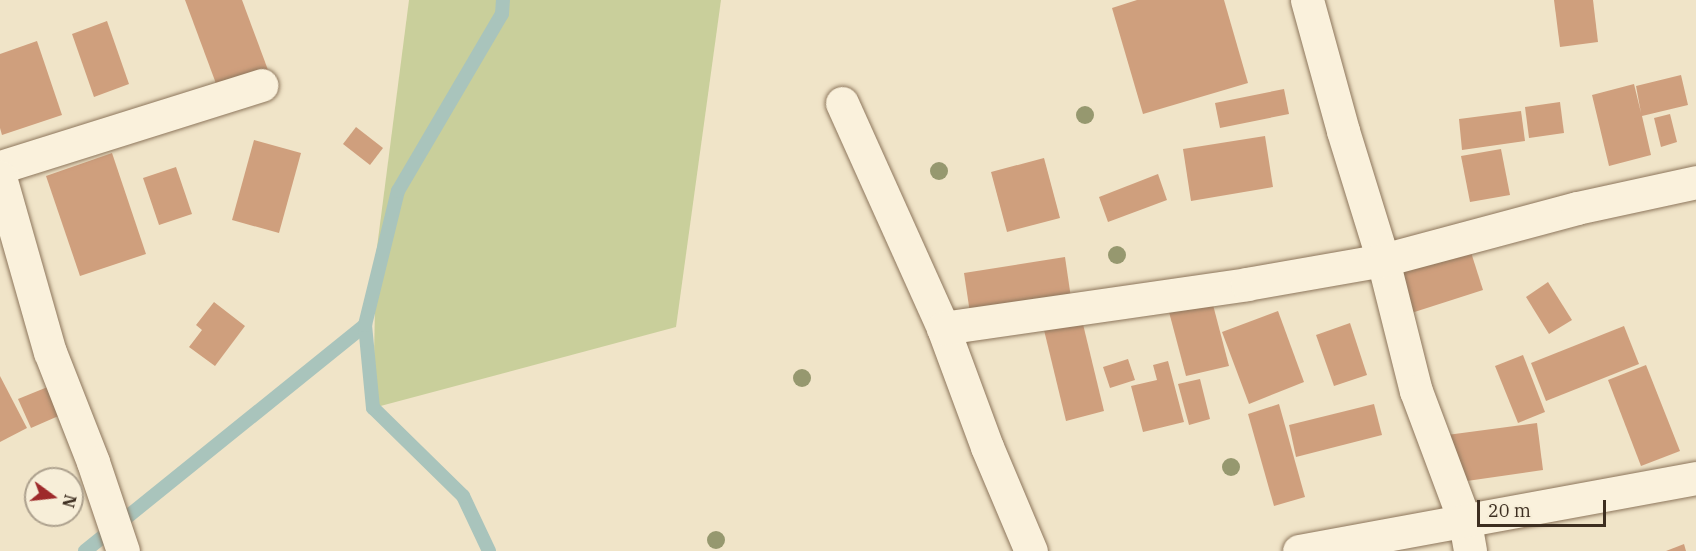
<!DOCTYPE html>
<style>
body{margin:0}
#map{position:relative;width:1696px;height:551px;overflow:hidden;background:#f0e4c8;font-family:"IBM Plex Serif",serif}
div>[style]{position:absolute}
.green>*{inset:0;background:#c9cf9b}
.stream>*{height:14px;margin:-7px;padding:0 7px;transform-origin:7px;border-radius:7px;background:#a9c4bc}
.building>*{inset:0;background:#cf9f7d}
.roads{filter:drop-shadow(0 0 2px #8d765c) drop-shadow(0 0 2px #8d765c)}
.minor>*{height:33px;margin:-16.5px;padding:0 16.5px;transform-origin:16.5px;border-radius:16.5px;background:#faf1dc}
.trees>*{width:18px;height:18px;margin:-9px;border-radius:50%;background:#96986f}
span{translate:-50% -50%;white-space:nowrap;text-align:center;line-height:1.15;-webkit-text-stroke:6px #f7eed8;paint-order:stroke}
.north{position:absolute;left:24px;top:467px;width:60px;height:60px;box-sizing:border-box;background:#f7eed8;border:2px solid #ada18e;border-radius:50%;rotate:105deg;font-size:16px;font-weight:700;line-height:24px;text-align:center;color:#3d2e20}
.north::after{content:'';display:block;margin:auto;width:21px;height:27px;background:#9e2a2b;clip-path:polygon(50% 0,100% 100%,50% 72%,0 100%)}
.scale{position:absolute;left:1477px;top:500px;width:129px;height:27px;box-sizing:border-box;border:3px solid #3d2e20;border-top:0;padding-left:8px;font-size:18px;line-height:21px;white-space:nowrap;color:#3d2e20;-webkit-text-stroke:4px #f7eed8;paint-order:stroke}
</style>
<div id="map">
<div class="green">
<i style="clip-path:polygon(409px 0,721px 0,676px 327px,373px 408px,376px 255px)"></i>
</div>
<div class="stream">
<i style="left:85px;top:551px;width:360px;rotate:-38.9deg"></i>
<i style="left:489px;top:551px;width:61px;rotate:-115.3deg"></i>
<i style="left:463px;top:496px;width:126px;rotate:-135.6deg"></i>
<i style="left:373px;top:408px;width:83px;rotate:-95.5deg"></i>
<i style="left:365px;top:325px;width:138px;rotate:-76.2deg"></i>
<i style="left:398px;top:191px;width:205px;rotate:-59.6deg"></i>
<i style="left:502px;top:14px;width:14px;rotate:-86deg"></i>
</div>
<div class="building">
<i style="clip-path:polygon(185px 0,242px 0,268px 70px,218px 89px)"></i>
<i style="clip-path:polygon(1137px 0,1224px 0,1248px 83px,1143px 114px,1112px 8px)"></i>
<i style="clip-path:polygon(1554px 0,1593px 0,1598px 42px,1560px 47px)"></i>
<i style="clip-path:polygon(107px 21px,129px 84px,94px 97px,72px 34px)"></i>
<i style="clip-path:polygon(37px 41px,62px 115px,2px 135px,0 128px,0 54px)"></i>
<i style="clip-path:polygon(1681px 75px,1688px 105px,1642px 116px,1651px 155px,1609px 166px,1592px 95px,1634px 84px,1641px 113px,1636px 86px)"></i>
<i style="clip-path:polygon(1284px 89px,1289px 114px,1220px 128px,1215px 103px)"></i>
<i style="clip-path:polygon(1560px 102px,1564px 133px,1529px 138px,1525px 107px)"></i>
<i style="clip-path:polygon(1521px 111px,1525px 141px,1462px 150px,1459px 119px)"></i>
<i style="clip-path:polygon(1670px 114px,1677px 142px,1661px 147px,1654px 118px)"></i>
<i style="clip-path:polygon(356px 127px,383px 148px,370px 165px,343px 144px)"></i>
<i style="clip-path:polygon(1265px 136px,1273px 187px,1191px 201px,1183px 149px)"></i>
<i style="clip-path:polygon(254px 140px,301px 153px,279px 233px,232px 220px)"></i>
<i style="clip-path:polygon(1501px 149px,1510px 195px,1470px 202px,1461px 156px)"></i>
<i style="clip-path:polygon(112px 153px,146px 254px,80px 276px,46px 176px)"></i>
<i style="clip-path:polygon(1044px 158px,1060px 218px,1007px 232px,991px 172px)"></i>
<i style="clip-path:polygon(176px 167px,192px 214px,159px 225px,143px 178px)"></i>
<i style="clip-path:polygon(1158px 174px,1167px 200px,1108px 222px,1099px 197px)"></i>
<i style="clip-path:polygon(1469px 246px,1483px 290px,1402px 316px,1388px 273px)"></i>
<i style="clip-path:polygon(1065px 257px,1071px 298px,970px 313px,964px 273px)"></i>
<i style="clip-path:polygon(1548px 282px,1572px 320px,1549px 334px,1526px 297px)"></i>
<i style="clip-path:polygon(1212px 301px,1229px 366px,1186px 376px,1169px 312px)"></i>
<i style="clip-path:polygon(214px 302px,245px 326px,215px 366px,189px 347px,202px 330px,196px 325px)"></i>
<i style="clip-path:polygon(1278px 311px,1304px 382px,1249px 404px,1222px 332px)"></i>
<i style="clip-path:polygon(1082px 320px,1104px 411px,1066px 421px,1044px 330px)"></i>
<i style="clip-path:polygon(1350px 323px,1367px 375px,1334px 386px,1316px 335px)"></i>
<i style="clip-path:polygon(1624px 326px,1639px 364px,1546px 401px,1531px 363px)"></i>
<i style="clip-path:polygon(1523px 355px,1545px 412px,1518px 423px,1495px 366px)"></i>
<i style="clip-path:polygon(1128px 359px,1135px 380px,1110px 388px,1103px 367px)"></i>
<i style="clip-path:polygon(1168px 361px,1184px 422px,1143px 432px,1131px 386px,1157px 380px,1153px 365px)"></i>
<i style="clip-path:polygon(1646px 365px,1680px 451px,1641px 466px,1608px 380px)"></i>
<i style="clip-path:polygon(0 376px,27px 428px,0 442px)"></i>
<i style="clip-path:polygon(1200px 379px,1210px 419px,1189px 425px,1178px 384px)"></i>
<i style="clip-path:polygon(50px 386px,63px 414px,31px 428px,18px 399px)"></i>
<i style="clip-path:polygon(1279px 404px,1305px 497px,1274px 506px,1248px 414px)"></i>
<i style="clip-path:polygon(1374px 404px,1382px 435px,1296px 457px,1289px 425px)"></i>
<i style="clip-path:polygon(1537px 423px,1543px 470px,1453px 483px,1447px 435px)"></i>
<i style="clip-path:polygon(1684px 544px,1686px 551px,1666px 551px)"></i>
</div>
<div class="roads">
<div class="minor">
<i style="left:1307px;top:0;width:136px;rotate:74.6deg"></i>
<i style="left:1343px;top:131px;width:135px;rotate:72.8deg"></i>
<i style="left:1383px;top:260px;width:135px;rotate:75.9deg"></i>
<i style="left:1416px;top:391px;width:140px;rotate:69.5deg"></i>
<i style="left:1465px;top:522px;width:29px;rotate:80deg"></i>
<i style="left:842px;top:103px;width:247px;rotate:65.8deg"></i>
<i style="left:943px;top:328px;width:127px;rotate:69.7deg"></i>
<i style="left:987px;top:447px;width:113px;rotate:67.1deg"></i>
<i style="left:0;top:167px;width:274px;rotate:-17.4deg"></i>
<i style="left:0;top:177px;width:182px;rotate:74.1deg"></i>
<i style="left:50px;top:352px;width:118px;rotate:68.6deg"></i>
<i style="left:93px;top:462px;width:94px;rotate:71.4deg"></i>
<i style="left:943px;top:328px;width:307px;rotate:-8.2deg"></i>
<i style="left:1247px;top:284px;width:138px;rotate:-10deg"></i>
<i style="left:1383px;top:260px;width:201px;rotate:-15deg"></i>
<i style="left:1577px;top:208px;width:122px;rotate:-12.3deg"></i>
<i style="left:1299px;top:551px;width:404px;rotate:-10.4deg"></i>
</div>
</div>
<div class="trees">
<i style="left:1085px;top:115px"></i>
<i style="left:939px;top:171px"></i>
<i style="left:1117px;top:255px"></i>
<i style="left:802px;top:378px"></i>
<i style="left:1231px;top:467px"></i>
<i style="left:716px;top:540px"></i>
</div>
<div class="north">N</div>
<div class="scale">20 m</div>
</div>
